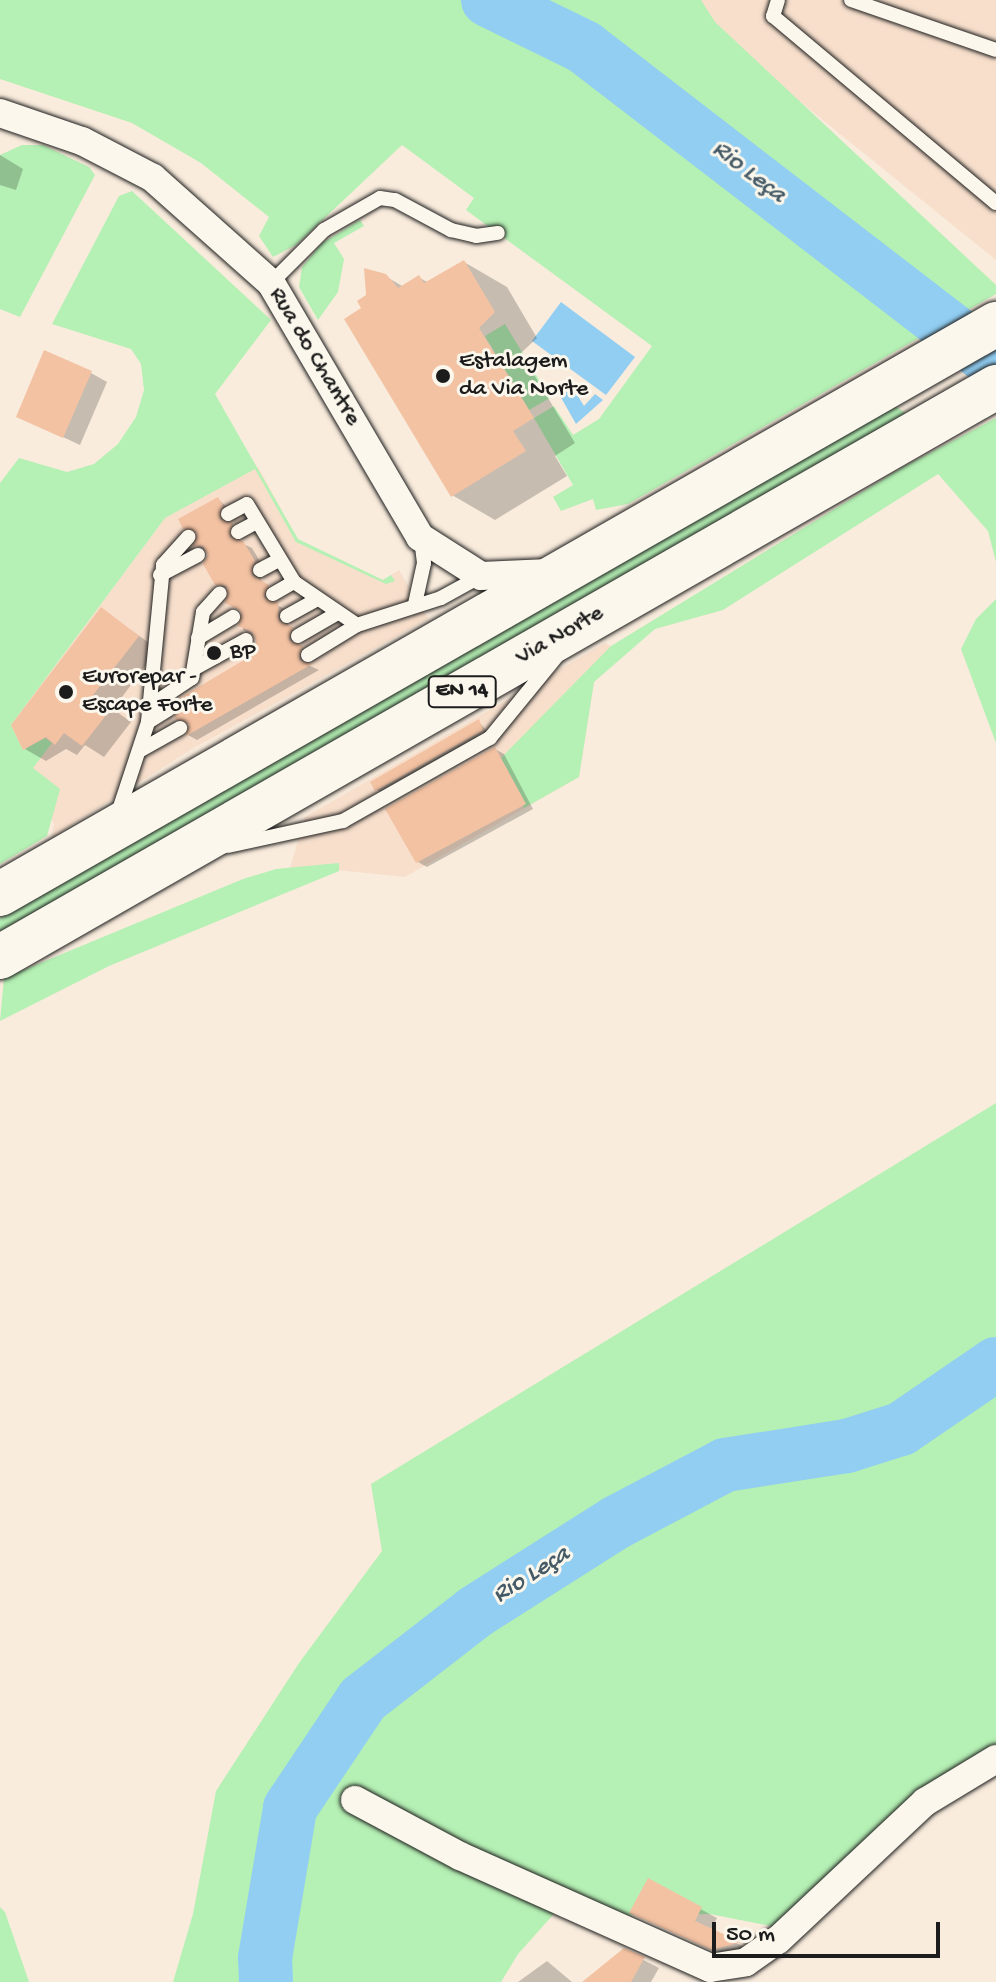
<!DOCTYPE html>
<meta charset="utf-8">
<style>
body{margin:0}
#map{position:relative;width:996px;height:1982px;overflow:hidden;background:#f9ecdd;font-family:"Gochi Hand",sans-serif}
div>[style]{position:absolute}
.built>*{inset:0;background:#f7dfcc}
.green>*{inset:0;background:#b5f0b4}
.water>*{inset:0;background:#91cef2}
.shadow>*{inset:0;background:#0003}
.river>*{height:54px;margin:-27px;padding:0 27px;transform-origin:27px;border-radius:27px;background:#91cef2}
.building>*{inset:0;background:#f3c2a3}
.roads{filter:drop-shadow(0 0 2px #1c1c1c) drop-shadow(0 0 2px #1c1c1c)}
.service>*{height:14px;margin:-7px;padding:0 7px;transform-origin:7px;border-radius:7px;background:#fbf7ec}
.minor>*{height:28px;margin:-14px;padding:0 14px;transform-origin:14px;border-radius:14px;background:#fbf7ec}
.trunk>*{height:44px;margin:-22px;padding:0 22px;transform-origin:22px;border-radius:22px;background:#fbf7ec}
.dots>*{width:22px;height:22px;translate:-50% -50%;box-sizing:border-box;border:4px solid #fbf7ec;border-radius:50%}
span{translate:-50% -50%;white-space:nowrap;text-align:center;line-height:1.15;-webkit-text-stroke:6px #fbf7ec;paint-order:stroke}
.shield-label span{padding:2px 6px;background:#fbf7ec;border:2px solid;border-radius:6px;-webkit-text-stroke-width:0}
.shield-label{font-size:22px;color:#1c1c1c;font-weight:700}
.street-label{font-size:24px;color:#1c1c1c}
.poi-label{font-size:24px;color:#1c1c1c}
.left{translate:0 -50%;text-align:left}
.water-label{font-size:26px;color:#455a67;font-style:italic}
.scale{position:absolute;left:712px;top:1922px;width:228px;height:36px;box-sizing:border-box;border:4px solid #1c1c1c;border-top:0;padding-left:10px;font-size:24px;line-height:28px;white-space:nowrap;color:#1c1c1c;-webkit-text-stroke:6px #fbf7ec;paint-order:stroke}
</style>
<div id="map">
<div class="built">
<i style="clip-path:polygon(674px 0,996px 0,996px 260px)"></i>
<i style="clip-path:polygon(258px 467px,298px 540px,383px 580px,399px 570px,428px 619px,194px 748px,51px 838px,54px 825px,11px 725px,165px 518px)"></i>
<i style="clip-path:polygon(605px 643px,611px 646px,597px 664px,579px 777px,405px 877px,336px 870px,287px 878px,305px 817px)"></i>
</div>
<div class="green">
<i style="clip-path:polygon(0 0,701px 0,715px 22px,996px 285px,996px 294px,628px 504px,596px 510px,593px 499px,561px 511px,553px 497px,573px 485px,534px 418px,554px 406px,573px 435px,599px 419px,652px 346px,466px 210px,474px 198px,402px 145px,296px 245px,273px 257px,259px 236px,269px 217px,201px 163px,132px 123px,0 79px)"></i>
<i style="clip-path:polygon(22px 145px,43px 145px,89px 167px,95px 175px,20px 317px,0 309px,0 155px)"></i>
<i style="clip-path:polygon(132px 191px,271px 320px,215px 394px,298px 539px,383px 580px,391px 575px,395px 581px,386px 584px,296px 542px,255px 469px,165px 518px,11px 725px,23px 750px,45px 738px,52px 743px,33px 768px,60px 789px,47px 836px,0 864px,0 483px,19px 458px,67px 472px,94px 464px,118px 444px,136px 417px,144px 390px,141px 364px,131px 349px,52px 324px,119px 196px)"></i>
<i style="clip-path:polygon(360px 220px,364px 226px,334px 243px,344px 259px,338px 292px,318px 320px,299px 287px,302px 267px,322px 243px)"></i>
<i style="clip-path:polygon(505px 324px,550px 398px,529px 410px,485px 336px)"></i>
<i style="clip-path:polygon(895px 406px,908px 415px,0 935px,0 918px)"></i>
<i style="clip-path:polygon(996px 418px,996px 562px,988px 531px,938px 474px,723px 610px,655px 629px,594px 682px,579px 777px,524px 808px,497px 762px,611px 646px,903px 467px)"></i>
<i style="clip-path:polygon(996px 599px,996px 743px,961px 649px,976px 619px)"></i>
<i style="clip-path:polygon(339px 863px,339px 871px,109px 966px,0 1021px,4px 978px,243px 879px,276px 869px)"></i>
<i style="clip-path:polygon(996px 1103px,996px 1745px,879px 1826px,867px 1856px,776px 1927px,710px 1914px,580px 1916px,561px 1906px,518px 1954px,501px 1982px,173px 1982px,193px 1914px,216px 1791px,299px 1663px,382px 1551px,371px 1484px)"></i>
<i style="clip-path:polygon(0 1907px,5px 1912px,29px 1982px,0 1982px)"></i>
</div>
<div class="water">
<i style="clip-path:polygon(561px 302px,635px 357px,606px 395px,532px 341px)"></i>
<i style="clip-path:polygon(570px 383px,584px 406px,595px 394px,603px 400px,576px 424px,555px 387px)"></i>
</div>
<div class="shadow">
<i style="clip-path:polygon(0 155px,23px 169px,16px 190px,0 185px)"></i>
<i style="clip-path:polygon(464px 262px,507px 287px,537px 338px,521px 353px,575px 443px,555px 456px,567px 476px,495px 520px,452px 495px,385px 276px,404px 287px,420px 278px,429px 283px)"></i>
<i style="clip-path:polygon(91px 373px,107px 382px,80px 445px,18px 416px)"></i>
<i style="clip-path:polygon(218px 499px,232px 512px,229px 524px,242px 530px,239px 542px,252px 548px,264px 568px,260px 583px,277px 592px,273px 603px,287px 610px,288px 627px,301px 635px,298px 646px,312px 653px,308px 665px,319px 670px,197px 740px,188px 735px,191px 725px,177px 718px,256px 655px,258px 639px,243px 630px,244px 611px,231px 591px,216px 583px,210px 554px,196px 545px,199px 534px,184px 527px)"></i>
<i style="clip-path:polygon(102px 610px,158px 649px,113px 709px,131px 722px,104px 757px,85px 745px,77px 755px,66px 749px,46px 761px,25px 749px)"></i>
<i style="clip-path:polygon(479px 722px,490px 735px,384px 794px,377px 790px)"></i>
<i style="clip-path:polygon(495px 749px,504px 754px,533px 809px,427px 867px,418px 862px)"></i>
<i style="clip-path:polygon(649px 1881px,717px 1918px,711px 1930px,754px 1952px,730px 1959px,632px 1913px)"></i>
<i style="clip-path:polygon(624px 1950px,659px 1968px,651px 1982px,586px 1982px)"></i>
<i style="clip-path:polygon(547px 1961px,572px 1982px,518px 1982px)"></i>
</div>
<div class="river">
<i style="left:488px;top:0;width:107px;rotate:26.1deg"></i>
<i style="left:584px;top:47px;width:520px;rotate:37.58deg"></i>
<i style="left:266px;top:1982px;width:24px;rotate:-92deg"></i>
<i style="left:265px;top:1958px;width:152px;rotate:-80.5deg"></i>
<i style="left:290px;top:1808px;width:131px;rotate:-56.2deg"></i>
<i style="left:363px;top:1699px;width:142px;rotate:-37.8deg"></i>
<i style="left:475px;top:1612px;width:168px;rotate:-32.4deg"></i>
<i style="left:617px;top:1522px;width:122px;rotate:-27.8deg"></i>
<i style="left:725px;top:1465px;width:123px;rotate:-8.9deg"></i>
<i style="left:847px;top:1446px;width:57px;rotate:-17.5deg"></i>
<i style="left:901px;top:1429px;width:115px;rotate:-34.4deg"></i>
</div>
<div class="building">
<i style="clip-path:polygon(464px 260px,495px 312px,479px 328px,534px 418px,513px 431px,526px 451px,451px 497px,344px 319px,361px 308px,357px 301px,366px 295px,364px 268px,386px 274px,398px 288px,419px 275px,424px 283px)"></i>
<i style="clip-path:polygon(44px 350px,92px 371px,63px 438px,16px 417px)"></i>
<i style="clip-path:polygon(218px 497px,223px 505px,220px 519px,233px 523px,230px 537px,243px 541px,255px 561px,252px 575px,269px 585px,264px 598px,278px 602px,279px 621px,293px 627px,289px 640px,303px 646px,299px 660px,312px 664px,186px 736px,189px 724px,175px 719px,175px 701px,254px 654px,256px 641px,252px 632px,238px 626px,241px 611px,225px 603px,227px 586px,215px 585px,203px 564px,208px 555px,203px 546px,193px 546px,197px 533px,183px 529px,178px 519px)"></i>
<i style="clip-path:polygon(101px 607px,139px 636px,93px 695px,111px 709px,82px 746px,64px 733px,55px 745px,46px 737px,23px 750px,11px 725px)"></i>
<i style="clip-path:polygon(479px 719px,483px 730px,375px 791px,370px 782px)"></i>
<i style="clip-path:polygon(495px 747px,526px 804px,416px 863px,385px 809px)"></i>
<i style="clip-path:polygon(648px 1878px,702px 1907px,695px 1921px,741px 1942px,712px 1950px,629px 1913px)"></i>
<i style="clip-path:polygon(624px 1948px,645px 1957px,631px 1982px,582px 1982px)"></i>
</div>
<div class="roads">
<div class="service">
<i style="left:778px;top:0;width:17px;rotate:107deg"></i>
<i style="left:773px;top:16px;width:291px;rotate:40deg"></i>
<i style="left:851px;top:0;width:153px;rotate:19deg"></i>
<i style="left:271px;top:283px;width:75px;rotate:-45deg"></i>
<i style="left:324px;top:230px;width:64px;rotate:-29.7deg"></i>
<i style="left:380px;top:198px;width:15px;rotate:8deg"></i>
<i style="left:395px;top:200px;width:64px;rotate:28.2deg"></i>
<i style="left:451px;top:230px;width:26px;rotate:13deg"></i>
<i style="left:476px;top:236px;width:22px;rotate:-8deg"></i>
<i style="left:228px;top:514px;width:21px;rotate:-28deg"></i>
<i style="left:247px;top:504px;width:91px;rotate:58.9deg"></i>
<i style="left:294px;top:582px;width:76px;rotate:34.3deg"></i>
<i style="left:238px;top:532px;width:21px;rotate:-28deg"></i>
<i style="left:260px;top:570px;width:21px;rotate:-28deg"></i>
<i style="left:160px;top:575px;width:43px;rotate:-27.8deg"></i>
<i style="left:273px;top:594px;width:24px;rotate:-30deg"></i>
<i style="left:415px;top:604px;width:42px;rotate:-77.6deg"></i>
<i style="left:424px;top:563px;width:26px;rotate:-97deg"></i>
<i style="left:287px;top:616px;width:33px;rotate:-29deg"></i>
<i style="left:298px;top:636px;width:44px;rotate:-30.1deg"></i>
<i style="left:198px;top:638px;width:41px;rotate:-31deg"></i>
<i style="left:308px;top:655px;width:57px;rotate:-31.5deg"></i>
<i style="left:357px;top:625px;width:88px;rotate:-17.8deg"></i>
<i style="left:441px;top:598px;width:46px;rotate:-28.8deg"></i>
<i style="left:195px;top:668px;width:58px;rotate:-28.8deg"></i>
<i style="left:150px;top:706px;width:50px;rotate:-33.7deg"></i>
<i style="left:192px;top:678px;width:67px;rotate:-80.5deg"></i>
<i style="left:203px;top:612px;width:25px;rotate:-48deg"></i>
<i style="left:148px;top:722px;width:25px;rotate:-32deg"></i>
<i style="left:141px;top:750px;width:45px;rotate:-29.4deg"></i>
<i style="left:117px;top:816px;width:99px;rotate:-71.7deg"></i>
<i style="left:148px;top:722px;width:158px;rotate:-84.5deg"></i>
<i style="left:163px;top:565px;width:38px;rotate:-48deg"></i>
<i style="left:228px;top:846px;width:118px;rotate:-12.3deg"></i>
<i style="left:343px;top:821px;width:169px;rotate:-29.5deg"></i>
<i style="left:490px;top:738px;width:104px;rotate:-50.8deg"></i>
</div>
<div class="minor">
<i style="left:0;top:113px;width:87px;rotate:18.9deg"></i>
<i style="left:82px;top:141px;width:80px;rotate:27.5deg"></i>
<i style="left:153px;top:178px;width:158px;rotate:41.7deg"></i>
<i style="left:271px;top:283px;width:294px;rotate:59.6deg"></i>
<i style="left:420px;top:537px;width:72px;rotate:32.6deg"></i>
<i style="left:481px;top:576px;width:68px;rotate:-2.5deg"></i>
<i style="left:355px;top:1800px;width:119px;rotate:28.1deg"></i>
<i style="left:460px;top:1856px;width:274px;rotate:24.1deg"></i>
<i style="left:710px;top:1968px;width:36px;rotate:-9deg"></i>
<i style="left:746px;top:1962px;width:39px;rotate:-35deg"></i>
<i style="left:778px;top:1940px;width:202px;rotate:-43.2deg"></i>
<i style="left:925px;top:1802px;width:83px;rotate:-31.2deg"></i>
</div>
<div class="trunk">
<i style="left:0;top:894px;width:1148px;rotate:-29.78deg"></i>
<i style="left:0;top:957px;width:1148px;rotate:-29.78deg"></i>
</div>
</div>
<div class="dots">
<i style="left:443px;top:376px;background:#1c1c1c"></i>
<i style="left:214px;top:653px;background:#1c1c1c"></i>
<i style="left:66px;top:692px;background:#1c1c1c"></i>
</div>
<div class="shield-label">
<span style="left:462px;top:692px">EN 14</span>
</div>
<div class="street-label">
<span style="left:314px;top:357px;rotate:59deg">Rua do Chantre</span>
<span style="left:560px;top:636px;rotate:-30deg">Via Norte</span>
</div>
<div class="poi-label">
<span class="left" style="left:459px;top:376px">Estalagem<br>da Via Norte</span>
<span class="left" style="left:230px;top:653px">BP</span>
<span class="left" style="left:82px;top:692px">Eurorepar -<br>Escape Forte</span>
</div>
<div class="water-label">
<span style="left:748px;top:173px;rotate:38deg">Rio Leça</span>
<span style="left:532px;top:1576px;rotate:-32deg">Rio Leça</span>
</div>
<div class="scale">50 m</div>
</div>
